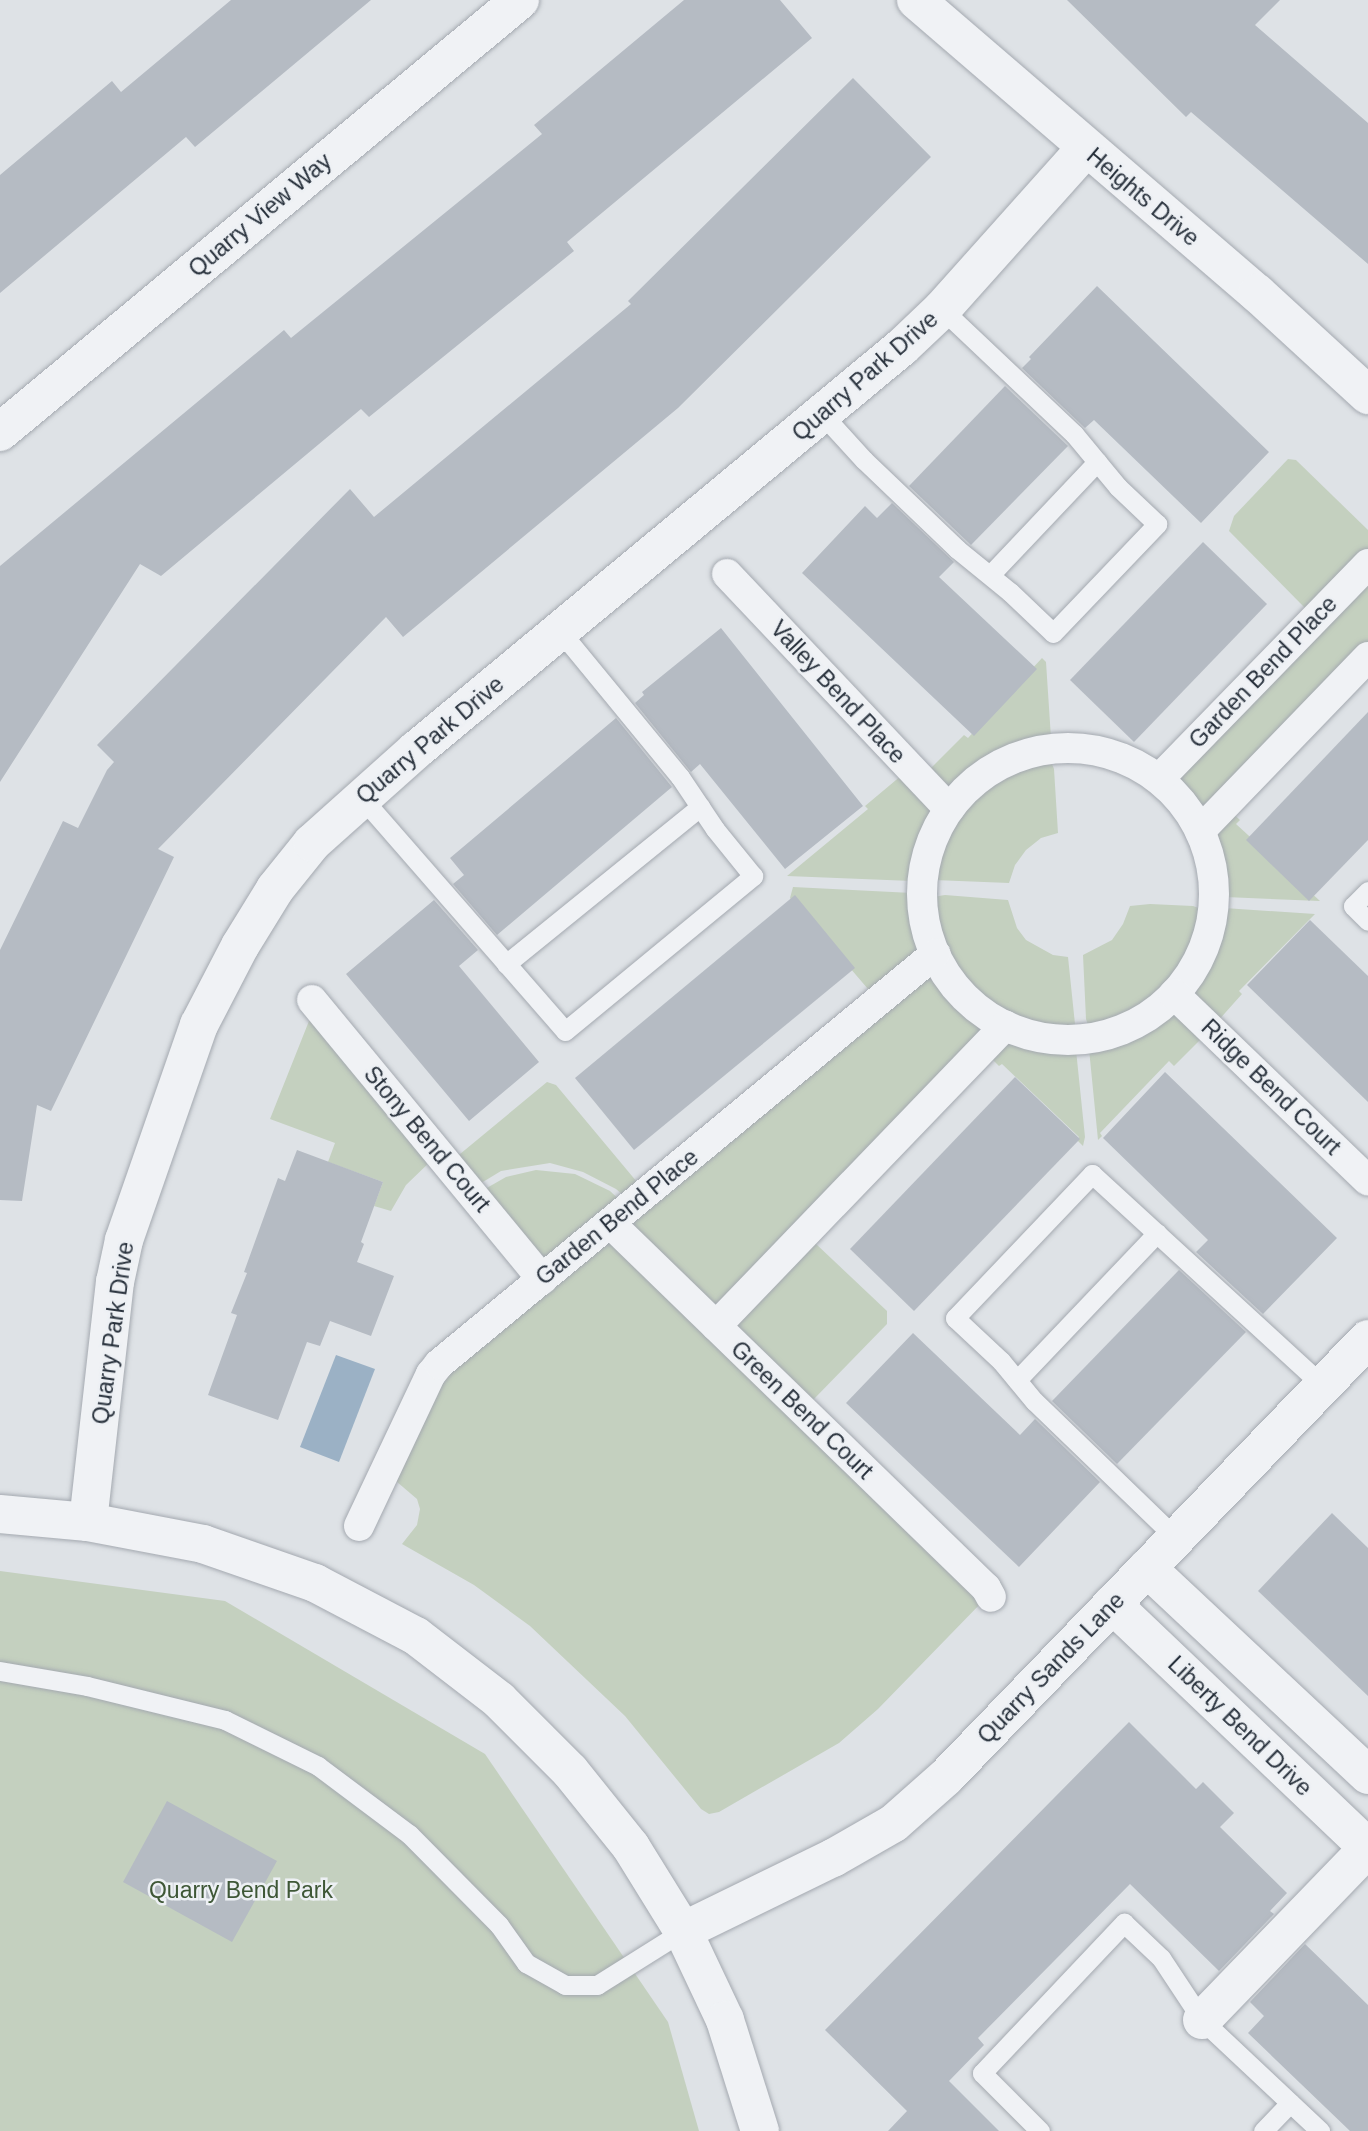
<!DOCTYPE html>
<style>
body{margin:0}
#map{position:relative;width:1368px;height:2131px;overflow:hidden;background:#dee2e6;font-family:Arial,sans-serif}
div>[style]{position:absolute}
.green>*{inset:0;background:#c4d0bf}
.water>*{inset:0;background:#9bb1c5}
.building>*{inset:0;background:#b5bbc3}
.roads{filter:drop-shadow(0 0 2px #a4a9b0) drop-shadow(0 0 2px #a4a9b0)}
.service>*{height:19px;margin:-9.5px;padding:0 9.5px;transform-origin:9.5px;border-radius:9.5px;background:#f0f2f5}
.pedestrian>*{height:30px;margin:-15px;padding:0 15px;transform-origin:15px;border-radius:15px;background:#f0f2f5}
.pedestrian>.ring{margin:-15px;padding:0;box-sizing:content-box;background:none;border:30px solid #f0f2f5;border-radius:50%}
.minor>*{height:38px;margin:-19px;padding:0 19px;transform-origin:19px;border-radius:19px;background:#f0f2f5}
span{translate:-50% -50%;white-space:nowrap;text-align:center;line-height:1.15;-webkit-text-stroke:5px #edf0f4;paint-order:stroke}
.street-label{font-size:23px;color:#28313c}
.park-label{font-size:23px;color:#3e5736}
</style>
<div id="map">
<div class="green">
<i style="clip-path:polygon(1288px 459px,1296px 460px,1368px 530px,1368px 555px,1305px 608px,1229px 531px,1234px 516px)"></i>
<i style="clip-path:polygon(1368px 572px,1368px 649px,1204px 818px,1169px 777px)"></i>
<i style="clip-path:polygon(1042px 658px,1046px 662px,1051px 738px,1020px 744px,991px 757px,968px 774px,948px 794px,927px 772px,964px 735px,968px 738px)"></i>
<i style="clip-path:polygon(1050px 759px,1054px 769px,1058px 833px,1041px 838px,1026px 850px,1015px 865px,1009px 883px,934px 880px,937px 856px,947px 833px,959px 812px,976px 793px,998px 777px,1023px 765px)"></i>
<i style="clip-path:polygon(902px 775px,935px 811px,920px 845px,912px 881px,787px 876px,868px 809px,865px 806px)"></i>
<i style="clip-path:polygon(1228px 809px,1240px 820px,1236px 824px,1320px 901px,1225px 897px,1222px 860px,1210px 828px)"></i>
<i style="clip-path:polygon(793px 887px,912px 893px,915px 926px,925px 955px,874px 996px,790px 898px)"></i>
<i style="clip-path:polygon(945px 895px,1008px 900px,1017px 928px,1026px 940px,1053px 955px,1068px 957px,1075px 1024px,1073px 1030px,1046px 1028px,1019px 1021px,995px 1008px,973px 991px,955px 970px,935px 923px,933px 897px)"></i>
<i style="clip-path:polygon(1150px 904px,1193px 906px,1204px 910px,1197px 938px,1186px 964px,1169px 986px,1146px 1006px,1119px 1020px,1089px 1028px,1086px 1019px,1083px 955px,1112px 940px,1123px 924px,1130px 906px)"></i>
<i style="clip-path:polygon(1224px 908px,1315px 914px,1239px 991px,1242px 994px,1217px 1022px,1189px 995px,1213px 956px)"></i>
<i style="clip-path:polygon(929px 966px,956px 1003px,992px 1032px,721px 1312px,621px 1220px)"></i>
<i style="clip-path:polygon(1175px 1009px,1203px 1037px,1174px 1066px,1169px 1061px,1100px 1133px,1102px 1136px,1098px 1140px,1089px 1049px,1129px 1038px)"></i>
<i style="clip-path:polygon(311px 1016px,434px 1158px,406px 1185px,391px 1211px,374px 1206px,383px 1182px,328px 1162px,335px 1143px,270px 1119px)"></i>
<i style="clip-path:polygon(1004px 1036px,1035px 1047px,1076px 1050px,1085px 1137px,1083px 1146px,1077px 1140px,1079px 1137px,1002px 1064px,999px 1066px,986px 1053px)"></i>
<i style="clip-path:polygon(547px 1082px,556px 1085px,637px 1182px,629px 1200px,616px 1189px,583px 1172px,550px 1163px,501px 1171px,473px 1188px,454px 1159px)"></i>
<i style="clip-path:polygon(536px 1170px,575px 1174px,610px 1191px,624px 1204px,549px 1265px,478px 1193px,506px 1177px)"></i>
<i style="clip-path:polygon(606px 1234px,984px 1600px,878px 1709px,839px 1743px,719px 1812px,709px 1814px,701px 1809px,625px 1716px,530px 1626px,474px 1585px,402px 1544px,417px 1525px,420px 1509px,417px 1499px,390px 1476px,431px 1384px)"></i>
<i style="clip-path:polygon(815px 1243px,887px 1311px,887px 1324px,813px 1400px,731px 1332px)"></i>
<i style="clip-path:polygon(0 1571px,225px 1601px,485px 1754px,668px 2022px,699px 2131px,0 2131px)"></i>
</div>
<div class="water">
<i style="clip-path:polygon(336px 1355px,375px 1369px,339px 1462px,300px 1447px)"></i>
</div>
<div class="building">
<i style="clip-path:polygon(231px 0,371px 0,195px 147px,186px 137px,0 293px,0 175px,112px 81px,121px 92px)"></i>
<i style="clip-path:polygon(684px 0,780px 0,812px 38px,567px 242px,574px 251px,369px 417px,361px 409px,161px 576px,140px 564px,0 782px,0 566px,284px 330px,291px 338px,542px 134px,534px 125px)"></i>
<i style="clip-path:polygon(1067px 0,1280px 0,1255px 25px,1368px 123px,1368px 264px,1191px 112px,1186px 117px)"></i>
<i style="clip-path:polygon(853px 78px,931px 157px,678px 408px,403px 637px,386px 617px,158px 849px,174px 857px,51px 1111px,37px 1105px,22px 1201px,0 1200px,0 950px,63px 821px,78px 828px,107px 770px,114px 762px,97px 745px,350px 489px,374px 517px,631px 304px,628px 301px)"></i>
<i style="clip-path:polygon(1097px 286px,1269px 452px,1201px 523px,1094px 420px,1085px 428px,1022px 368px,1031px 359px,1029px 357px)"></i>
<i style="clip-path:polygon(1005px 386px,1068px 446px,971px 545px,909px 486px)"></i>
<i style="clip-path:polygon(892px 503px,954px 562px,939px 577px,1037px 669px,974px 736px,802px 573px,865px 506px,877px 518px)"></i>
<i style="clip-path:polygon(1203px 542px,1267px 604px,1134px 742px,1070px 680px)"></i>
<i style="clip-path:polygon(721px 628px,863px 806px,785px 869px,700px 764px,691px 772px,635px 703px,644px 695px,642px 692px)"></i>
<i style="clip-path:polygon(1368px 712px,1368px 840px,1309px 901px,1246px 840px)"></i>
<i style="clip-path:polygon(616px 718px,672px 787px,497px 935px,453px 884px,464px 875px,450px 858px)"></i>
<i style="clip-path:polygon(795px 895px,855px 968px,634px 1150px,575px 1078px)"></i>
<i style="clip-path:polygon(434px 900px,478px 950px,459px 966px,539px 1062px,469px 1121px,346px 974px)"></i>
<i style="clip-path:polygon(1310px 920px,1368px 976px,1368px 1102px,1247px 985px)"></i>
<i style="clip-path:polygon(1165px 1072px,1337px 1238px,1263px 1314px,1196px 1252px,1208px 1240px,1103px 1138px)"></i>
<i style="clip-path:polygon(1015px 1077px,1080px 1139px,914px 1311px,850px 1249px)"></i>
<i style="clip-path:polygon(297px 1150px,383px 1182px,361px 1242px,364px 1244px,357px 1262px,394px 1276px,371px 1336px,330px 1321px,320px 1346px,307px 1342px,278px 1420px,208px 1395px,237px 1315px,231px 1313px,247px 1273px,244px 1272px,278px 1178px,285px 1181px)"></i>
<i style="clip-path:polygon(1179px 1270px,1246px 1332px,1117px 1464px,1052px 1401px)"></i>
<i style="clip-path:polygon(913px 1333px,1020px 1435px,1035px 1419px,1100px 1482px,1019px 1567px,846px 1403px)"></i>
<i style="clip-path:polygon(1332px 1513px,1368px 1548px,1368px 1696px,1258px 1591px)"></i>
<i style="clip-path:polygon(1129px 1722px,1196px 1789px,1203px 1782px,1234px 1813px,1220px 1827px,1287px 1893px,1270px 1911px,1274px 1914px,1219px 1971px,1130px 1884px,978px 2038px,984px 2045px,949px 2081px,999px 2131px,888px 2131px,907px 2111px,825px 2030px)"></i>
<i style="clip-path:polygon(167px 1801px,277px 1861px,232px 1942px,123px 1882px)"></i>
<i style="clip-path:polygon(1305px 1944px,1368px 2005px,1368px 2131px,1350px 2131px,1248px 2033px,1264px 2016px,1250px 2002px)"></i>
</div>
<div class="roads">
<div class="service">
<i style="left:822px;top:414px;width:62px;rotate:47.6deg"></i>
<i style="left:864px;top:460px;width:129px;rotate:43.7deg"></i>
<i style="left:957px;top:549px;width:68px;rotate:39.1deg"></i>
<i style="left:1010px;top:592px;width:59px;rotate:43.6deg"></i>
<i style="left:1053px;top:633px;width:151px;rotate:-46.3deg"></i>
<i style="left:1157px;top:524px;width:54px;rotate:-136.5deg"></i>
<i style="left:1118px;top:487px;width:69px;rotate:-129.7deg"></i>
<i style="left:1074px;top:434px;width:182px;rotate:-136.6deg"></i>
<i style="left:990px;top:575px;width:156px;rotate:-46.6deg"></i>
<i style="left:361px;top:797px;width:310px;rotate:48.9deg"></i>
<i style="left:565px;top:1031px;width:244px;rotate:-39.5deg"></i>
<i style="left:753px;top:876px;width:60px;rotate:-129deg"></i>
<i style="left:715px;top:829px;width:63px;rotate:-123.9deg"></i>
<i style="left:680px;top:777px;width:188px;rotate:-129.4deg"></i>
<i style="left:1368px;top:891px;width:21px;rotate:135deg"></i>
<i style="left:1353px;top:906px;width:21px;rotate:45deg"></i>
<i style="left:506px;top:964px;width:250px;rotate:-39deg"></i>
<i style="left:1017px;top:1380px;width:203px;rotate:-46.4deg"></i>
<i style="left:1176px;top:1538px;width:197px;rotate:-136deg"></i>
<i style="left:1034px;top:1401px;width:52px;rotate:-129.5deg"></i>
<i style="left:1001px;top:1361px;width:63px;rotate:-136.9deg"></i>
<i style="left:955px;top:1318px;width:199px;rotate:-46.4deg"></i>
<i style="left:1092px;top:1174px;width:314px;rotate:42.5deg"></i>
<i style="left:0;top:1671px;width:88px;rotate:9.8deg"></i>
<i style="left:87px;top:1686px;width:142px;rotate:13.8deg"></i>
<i style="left:225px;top:1720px;width:104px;rotate:26.3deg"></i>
<i style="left:318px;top:1766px;width:114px;rotate:36.8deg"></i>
<i style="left:409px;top:1834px;width:128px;rotate:45.3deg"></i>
<i style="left:499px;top:1925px;width:47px;rotate:54.6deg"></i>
<i style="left:526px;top:1963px;width:45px;rotate:29.4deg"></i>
<i style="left:565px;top:1985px;width:32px"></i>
<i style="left:597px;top:1985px;width:102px;rotate:-32.1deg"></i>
<i style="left:1040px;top:2131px;width:82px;rotate:-135deg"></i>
<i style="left:982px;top:2073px;width:207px;rotate:-46.6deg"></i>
<i style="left:1124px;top:1923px;width:51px;rotate:43.4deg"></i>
<i style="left:1161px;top:1958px;width:74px;rotate:56.5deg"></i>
<i style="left:1202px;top:2020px;width:162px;rotate:43.2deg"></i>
<i style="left:1263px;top:2131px;width:39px;rotate:-46deg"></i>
</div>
<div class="pedestrian">
<i style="left:727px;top:574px;width:323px;rotate:46.6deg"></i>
<i class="ring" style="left:922px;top:748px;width:262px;height:262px"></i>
<i style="left:1159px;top:779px;width:300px;rotate:-45.8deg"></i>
<i style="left:1200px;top:831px;width:242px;rotate:-46deg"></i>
<i style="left:1174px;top:994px;width:269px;rotate:43.9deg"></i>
<i style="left:312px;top:1000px;width:362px;rotate:50.5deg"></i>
<i style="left:610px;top:1223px;width:524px;rotate:44.15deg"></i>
<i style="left:986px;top:1588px;width:10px;rotate:61deg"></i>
<i style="left:716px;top:1326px;width:417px;rotate:-46.1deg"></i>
<i style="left:359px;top:1526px;width:168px;rotate:-64.7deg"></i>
<i style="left:431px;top:1374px;width:13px;rotate:-51deg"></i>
<i style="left:439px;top:1364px;width:644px;rotate:-39.58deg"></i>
</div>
<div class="minor">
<i style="left:916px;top:0;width:450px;rotate:40.7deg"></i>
<i style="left:1257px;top:293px;width:151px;rotate:42.6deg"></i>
<i style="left:0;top:432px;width:676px;rotate:-39.72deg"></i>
<i style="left:0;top:1514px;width:88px;rotate:5.2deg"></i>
<i style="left:88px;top:1522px;width:117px;rotate:10.8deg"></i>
<i style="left:203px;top:1544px;width:119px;rotate:19.2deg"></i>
<i style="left:315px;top:1583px;width:114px;rotate:27.7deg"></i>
<i style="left:416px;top:1636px;width:105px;rotate:37.6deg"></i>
<i style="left:499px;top:1700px;width:100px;rotate:45deg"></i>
<i style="left:570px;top:1771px;width:97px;rotate:51.2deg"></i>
<i style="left:631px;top:1847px;width:99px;rotate:58.2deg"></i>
<i style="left:683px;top:1931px;width:98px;rotate:64.7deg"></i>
<i style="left:725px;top:2020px;width:116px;rotate:72.5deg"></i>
<i style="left:88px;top:1522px;width:242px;rotate:-83.6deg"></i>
<i style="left:115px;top:1282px;width:43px;rotate:-77.9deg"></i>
<i style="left:124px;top:1240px;width:228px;rotate:-70.8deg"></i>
<i style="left:199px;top:1025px;width:89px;rotate:-62.6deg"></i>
<i style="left:240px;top:946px;width:67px;rotate:-58.4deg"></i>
<i style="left:275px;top:889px;width:59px;rotate:-51.2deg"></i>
<i style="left:312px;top:843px;width:140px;rotate:-41.8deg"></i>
<i style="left:416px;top:750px;width:631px;rotate:-39.67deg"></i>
<i style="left:902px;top:347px;width:55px;rotate:-43.5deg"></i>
<i style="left:942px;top:309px;width:215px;rotate:-48.2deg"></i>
<i style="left:1147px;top:1568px;width:303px;rotate:43.1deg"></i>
<i style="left:1112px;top:1604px;width:354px;rotate:43.6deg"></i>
<i style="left:683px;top:1931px;width:167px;rotate:-26deg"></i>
<i style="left:833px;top:1858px;width:70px;rotate:-29.8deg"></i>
<i style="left:894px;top:1823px;width:69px;rotate:-41.5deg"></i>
<i style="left:946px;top:1777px;width:608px;rotate:-46.07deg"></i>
<i style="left:1202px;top:2020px;width:239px;rotate:-46deg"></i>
</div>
</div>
<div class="street-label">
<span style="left:1143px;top:197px;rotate:40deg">Heights Drive</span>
<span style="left:260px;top:215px;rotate:-40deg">Quarry View Way</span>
<span style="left:865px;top:376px;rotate:-41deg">Quarry Park Drive</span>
<span style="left:1263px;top:672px;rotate:-46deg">Garden Bend Place</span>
<span style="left:838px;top:692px;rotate:47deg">Valley Bend Place</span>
<span style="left:430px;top:740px;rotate:-40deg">Quarry Park Drive</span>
<span style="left:1271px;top:1087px;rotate:44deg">Ridge Bend Court</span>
<span style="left:427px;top:1139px;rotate:50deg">Stony Bend Court</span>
<span style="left:617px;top:1217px;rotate:-39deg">Garden Bend Place</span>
<span style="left:113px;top:1333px;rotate:-82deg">Quarry Park Drive</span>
<span style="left:802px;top:1410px;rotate:44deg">Green Bend Court</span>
<span style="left:1051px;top:1668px;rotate:-46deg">Quarry Sands Lane</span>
<span style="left:1240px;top:1726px;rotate:44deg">Liberty Bend Drive</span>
</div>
<div class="park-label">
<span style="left:241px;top:1890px">Quarry Bend Park</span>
</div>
</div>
